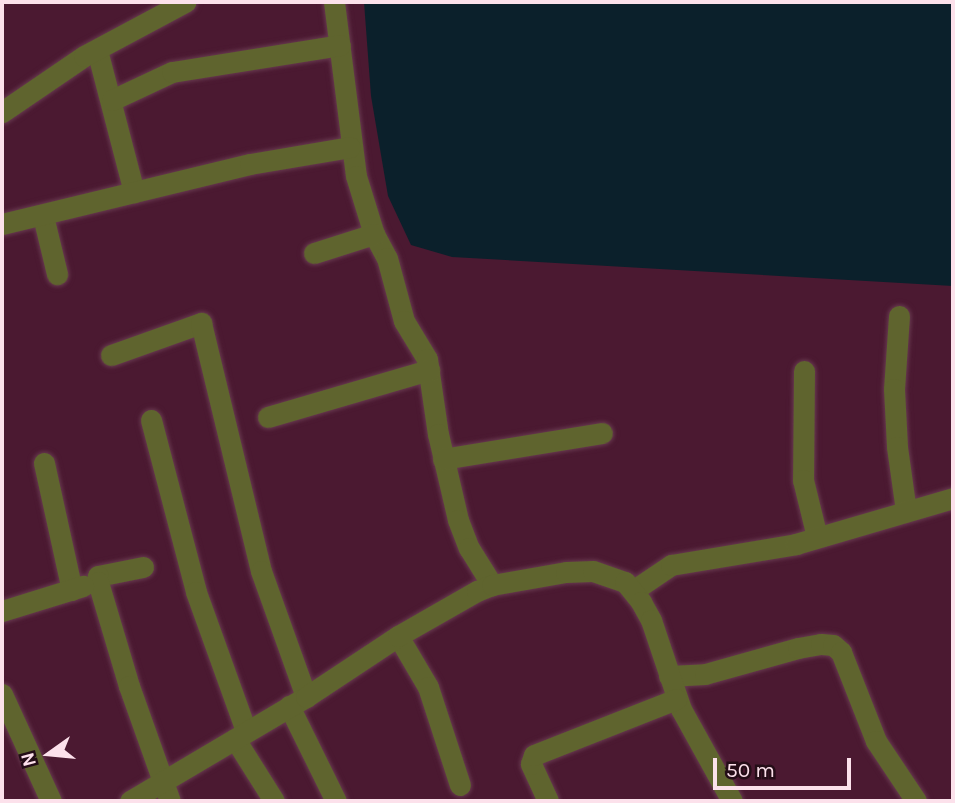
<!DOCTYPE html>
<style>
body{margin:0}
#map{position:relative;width:955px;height:803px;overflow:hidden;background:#4b1931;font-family:Karla,sans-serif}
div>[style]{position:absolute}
.water>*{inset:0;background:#0b202b}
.roads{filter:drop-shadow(0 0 2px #67394f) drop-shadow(0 0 2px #67394f)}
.minor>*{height:21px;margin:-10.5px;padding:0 10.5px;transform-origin:10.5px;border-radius:10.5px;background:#5f642e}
span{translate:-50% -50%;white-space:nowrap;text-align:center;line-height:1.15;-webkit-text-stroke:5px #240d17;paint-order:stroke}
.frame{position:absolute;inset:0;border:4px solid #fce1eb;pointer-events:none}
.north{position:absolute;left:14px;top:719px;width:70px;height:70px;-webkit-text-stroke:5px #240d17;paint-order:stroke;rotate:255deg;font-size:19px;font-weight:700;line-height:28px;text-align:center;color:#fce1eb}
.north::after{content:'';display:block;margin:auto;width:24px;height:32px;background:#fce1eb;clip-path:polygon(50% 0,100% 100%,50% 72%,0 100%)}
.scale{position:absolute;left:713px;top:758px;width:138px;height:32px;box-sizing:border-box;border:4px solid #fce1eb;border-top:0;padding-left:9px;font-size:21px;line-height:24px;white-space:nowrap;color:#fce1eb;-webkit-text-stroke:5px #240d17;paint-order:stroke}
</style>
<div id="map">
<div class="water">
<i style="clip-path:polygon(364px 2px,953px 2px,953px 286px,452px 257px,411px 245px,388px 196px,371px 96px)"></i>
</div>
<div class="roads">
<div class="minor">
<i style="left:334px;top:2px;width:175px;rotate:82.8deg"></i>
<i style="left:356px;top:176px;width:61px;rotate:72.8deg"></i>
<i style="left:374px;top:234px;width:27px;rotate:62deg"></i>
<i style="left:387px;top:258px;width:65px;rotate:74.9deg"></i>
<i style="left:404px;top:321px;width:44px;rotate:58.8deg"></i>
<i style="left:427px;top:359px;width:76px;rotate:81.7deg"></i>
<i style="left:438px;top:434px;width:88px;rotate:76.9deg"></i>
<i style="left:458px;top:520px;width:30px;rotate:69deg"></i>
<i style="left:469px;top:548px;width:44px;rotate:58.1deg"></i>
<i style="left:97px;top:50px;width:147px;rotate:75.4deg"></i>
<i style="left:112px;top:100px;width:66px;rotate:-25deg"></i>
<i style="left:172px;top:72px;width:170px;rotate:-9.1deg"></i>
<i style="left:2px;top:112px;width:99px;rotate:-34.3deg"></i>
<i style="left:84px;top:56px;width:115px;rotate:-28.1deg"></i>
<i style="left:43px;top:216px;width:60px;rotate:76.4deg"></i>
<i style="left:2px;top:224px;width:255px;rotate:-13.6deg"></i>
<i style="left:250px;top:164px;width:101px;rotate:-9.6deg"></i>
<i style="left:314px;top:253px;width:63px;rotate:-17.6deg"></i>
<i style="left:899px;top:316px;width:73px;rotate:93.9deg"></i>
<i style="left:894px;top:389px;width:58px;rotate:87deg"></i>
<i style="left:897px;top:447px;width:65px;rotate:82deg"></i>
<i style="left:111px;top:355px;width:96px;rotate:-19.6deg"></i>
<i style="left:201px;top:323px;width:255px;rotate:76.4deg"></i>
<i style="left:261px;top:571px;width:134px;rotate:70.3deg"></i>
<i style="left:804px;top:371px;width:109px;rotate:90.5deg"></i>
<i style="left:803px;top:480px;width:59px;rotate:76.2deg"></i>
<i style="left:268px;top:417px;width:168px;rotate:-16.3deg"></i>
<i style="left:151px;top:420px;width:178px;rotate:75.3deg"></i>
<i style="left:196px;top:592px;width:148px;rotate:70.2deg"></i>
<i style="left:443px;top:459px;width:161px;rotate:-9.3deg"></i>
<i style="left:44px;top:463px;width:130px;rotate:77.6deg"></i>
<i style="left:143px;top:567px;width:46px;rotate:168.7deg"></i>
<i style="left:98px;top:576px;width:6px;rotate:90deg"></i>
<i style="left:98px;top:582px;width:109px;rotate:73.4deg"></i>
<i style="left:129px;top:686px;width:122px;rotate:70.4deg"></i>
<i style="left:634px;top:590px;width:45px;rotate:-34deg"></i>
<i style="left:671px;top:565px;width:127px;rotate:-9.5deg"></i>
<i style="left:796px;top:544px;width:164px;rotate:-16.3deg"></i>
<i style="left:2px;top:611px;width:85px;rotate:-17.2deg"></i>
<i style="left:398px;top:636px;width:59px;rotate:59.5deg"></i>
<i style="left:428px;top:687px;width:103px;rotate:71.9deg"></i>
<i style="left:669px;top:676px;width:36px;rotate:-3deg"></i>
<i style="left:705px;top:674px;width:97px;rotate:-15.6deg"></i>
<i style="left:798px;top:648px;width:23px;rotate:-10deg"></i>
<i style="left:821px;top:644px;width:12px;rotate:5deg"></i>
<i style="left:833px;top:645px;width:11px;rotate:41deg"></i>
<i style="left:841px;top:652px;width:96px;rotate:68.5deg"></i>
<i style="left:876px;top:741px;width:72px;rotate:56.3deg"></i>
<i style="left:2px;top:694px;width:118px;rotate:65.4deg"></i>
<i style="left:289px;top:706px;width:106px;rotate:63.7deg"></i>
<i style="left:235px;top:739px;width:73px;rotate:57.8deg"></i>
<i style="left:130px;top:801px;width:204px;rotate:-30.6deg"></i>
<i style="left:306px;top:697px;width:110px;rotate:-33.5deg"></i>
<i style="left:398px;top:636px;width:91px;rotate:-29.7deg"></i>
<i style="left:477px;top:591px;width:16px;rotate:-22deg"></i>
<i style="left:492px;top:585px;width:75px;rotate:-10deg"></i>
<i style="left:566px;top:572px;width:27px;rotate:-2deg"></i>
<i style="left:593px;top:571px;width:34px;rotate:19deg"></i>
<i style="left:625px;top:582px;width:26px;rotate:51deg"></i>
<i style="left:641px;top:602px;width:21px;rotate:61deg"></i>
<i style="left:651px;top:620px;width:94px;rotate:71.4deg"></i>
<i style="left:681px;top:709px;width:105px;rotate:61deg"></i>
<i style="left:548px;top:801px;width:41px;rotate:-114.7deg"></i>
<i style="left:531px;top:764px;width:9px;rotate:-72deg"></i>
<i style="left:534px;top:755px;width:153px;rotate:-21.5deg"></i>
</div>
</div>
<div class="frame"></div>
<div class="north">N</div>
<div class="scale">50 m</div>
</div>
